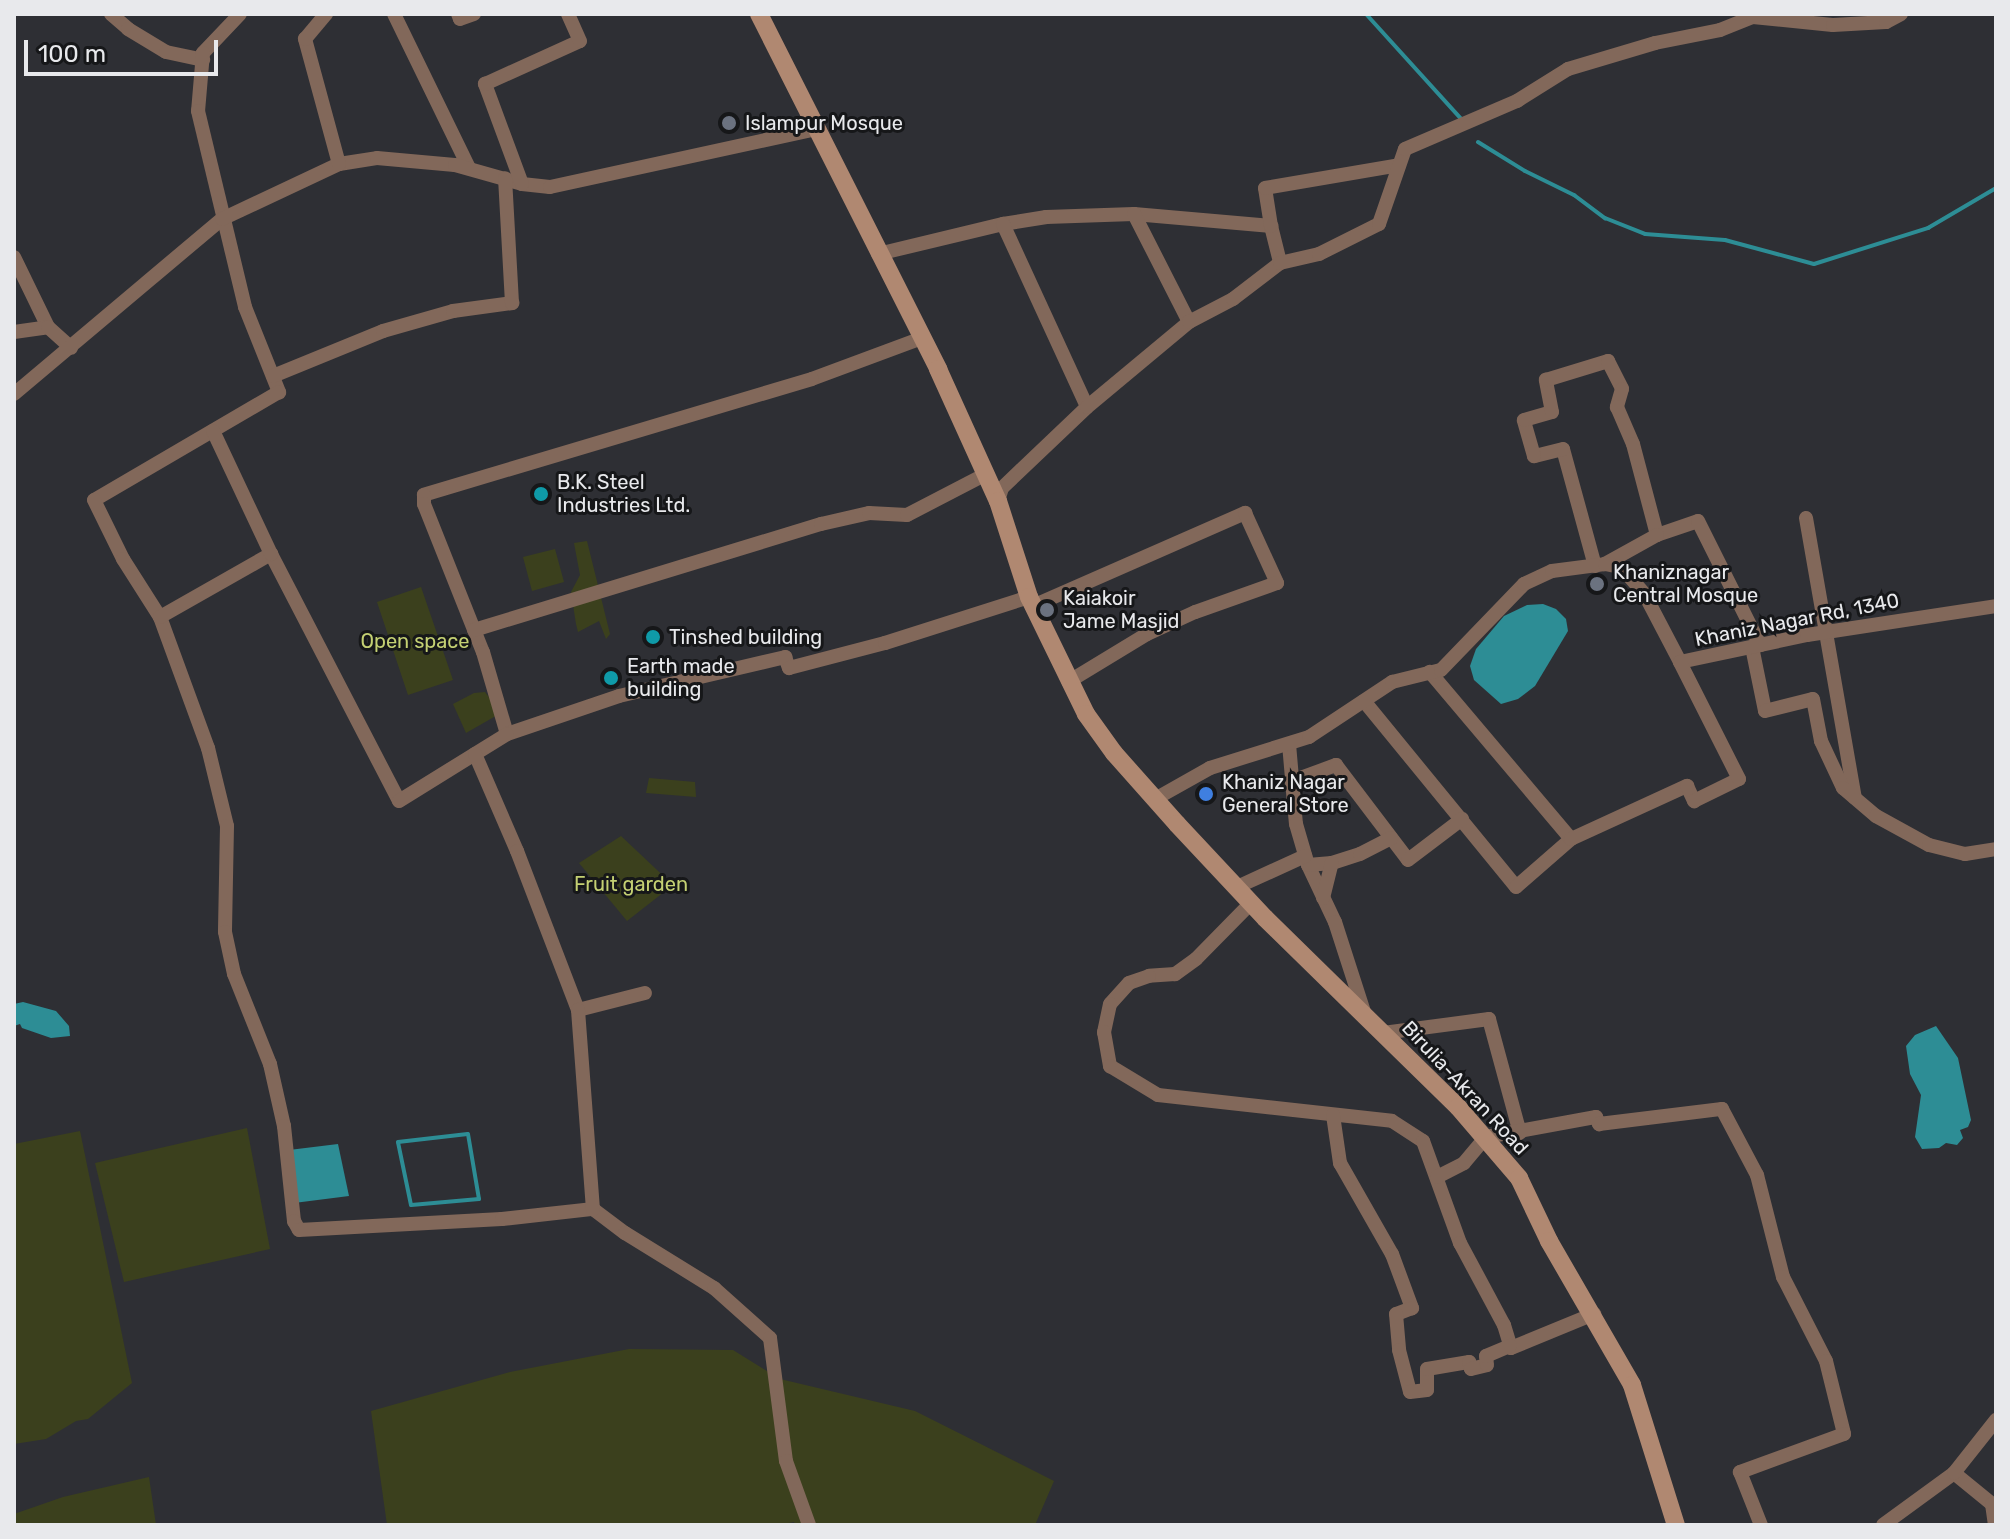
<!DOCTYPE html>
<style>
body{margin:0}
#map{position:relative;width:2010px;height:1539px;overflow:hidden;background:#2e2f34;font-family:Rubik,sans-serif}
div>[style]{position:absolute}
[style*='--x']{left:calc(var(--x)*1px);top:calc(var(--y)*1px);width:calc(var(--w)*1px);rotate:calc(var(--a)*1deg)}
.green>*{inset:0;background:#3b401d}
.water>*{inset:0;background:#2d8d95}
.stream>*{height:4px;margin:-2px;padding:0 2px;transform-origin:2px;border-radius:2px;background:#2d8d95}
.street>*{height:14px;margin:-7px;padding:0 7px;transform-origin:7px;border-radius:7px;background:#82685a}
.secondary>*{height:18px;margin:-9px;padding:0 9px;transform-origin:9px;border-radius:9px;background:#b08871}
.dots>*{width:22px;height:22px;translate:-50% -50%;box-sizing:border-box;border:4px solid #161719;border-radius:50%}
span{translate:-50% -50%;white-space:nowrap;text-align:center;line-height:1.15;-webkit-text-stroke:6px #161719;paint-order:stroke}
.poi-label{font-size:20px;color:#e8e9ec}
.left{translate:0 -50%;text-align:left}
.street-label{font-size:20px;color:#e8e9ec}
.park-label{font-size:20px;color:#c4d073}
.frame{position:absolute;inset:0;border:16px solid #e8e9ec;pointer-events:none}
.scale{position:absolute;left:24px;top:40px;width:194px;height:36px;box-sizing:border-box;border:4px solid #e8e9ec;border-top:0;padding-left:10px;font-size:24px;line-height:28px;white-space:nowrap;color:#e8e9ec;-webkit-text-stroke:6px #161719;paint-order:stroke}
</style>
<div id="map">
<div class="green">
<i style="clip-path:polygon(587px 541px,610px 634px,606px 639px,599px 621px,578px 632px,576px 624px,571px 592px,580px 575px,574px 543px)"></i>
<i style="clip-path:polygon(555px 549px,564px 582px,532px 591px,523px 557px)"></i>
<i style="clip-path:polygon(421px 587px,453px 680px,408px 695px,377px 602px)"></i>
<i style="clip-path:polygon(485px 692px,501px 713px,466px 733px,453px 704px,474px 693px)"></i>
<i style="clip-path:polygon(649px 778px,695px 782px,696px 797px,646px 793px)"></i>
<i style="clip-path:polygon(621px 836px,673px 885px,627px 921px,579px 863px)"></i>
<i style="clip-path:polygon(247px 1128px,270px 1249px,124px 1282px,95px 1163px)"></i>
<i style="clip-path:polygon(80px 1131px,132px 1383px,88px 1419px,76px 1421px,46px 1439px,14px 1444px,14px 1144px)"></i>
<i style="clip-path:polygon(629px 1349px,733px 1350px,780px 1379px,915px 1411px,1054px 1481px,1035px 1525px,795px 1525px,794px 1522px,779px 1525px,387px 1525px,371px 1411px,510px 1372px)"></i>
<i style="clip-path:polygon(149px 1477px,156px 1525px,14px 1525px,14px 1514px,63px 1497px)"></i>
</div>
<div class="water">
<i style="clip-path:polygon(1543px 604px,1556px 609px,1566px 619px,1568px 631px,1535px 686px,1518px 699px,1501px 704px,1474px 680px,1470px 666px,1476px 649px,1504px 616px,1527px 605px)"></i>
<i style="clip-path:polygon(23px 1002px,56px 1011px,69px 1026px,70px 1036px,51px 1038px,22px 1028px,20px 1024px,14px 1026px,14px 1004px)"></i>
<i style="clip-path:polygon(1936px 1026px,1958px 1058px,1971px 1120px,1968px 1127px,1960px 1130px,1963px 1138px,1957px 1145px,1946px 1143px,1939px 1148px,1922px 1149px,1915px 1137px,1921px 1095px,1910px 1074px,1906px 1046px,1915px 1035px)"></i>
<i style="clip-path:polygon(338px 1144px,349px 1196px,294px 1203px,289px 1150px)"></i>
</div>
<div class="stream">
<i style="--x:1366;--y:14;--w:146;--a:47.8"></i>
<i style="--x:1478;--y:142;--w:55;--a:31.7"></i>
<i style="--x:1525;--y:171;--w:55;--a:26.1"></i>
<i style="--x:1574;--y:195;--w:39;--a:37"></i>
<i style="--x:1605;--y:218;--w:43;--a:21.8"></i>
<i style="--x:1645;--y:234;--w:80;--a:4.3"></i>
<i style="--x:1725;--y:240;--w:92;--a:15.1"></i>
<i style="--x:1814;--y:264;--w:120;--a:-17.5"></i>
<i style="--x:1928;--y:228;--w:79;--a:-30.5"></i>
<i style="--x:468;--y:1134;--w:66;--a:80.4"></i>
<i style="--x:479;--y:1199;--w:68;--a:175"></i>
<i style="--x:411;--y:1205;--w:64;--a:-101.7"></i>
<i style="--x:398;--y:1142;--w:70;--a:-6.5"></i>
</div>
<div class="street">
<i style="--x:111;--y:14;--w:23;--a:41"></i>
<i style="--x:128;--y:29;--w:44;--a:31.2"></i>
<i style="--x:166;--y:52;--w:38;--a:12"></i>
<i style="--x:240;--y:14;--w:54;--a:133.5"></i>
<i style="--x:203;--y:53;--w:58;--a:94.9"></i>
<i style="--x:198;--y:111;--w:202;--a:76.5"></i>
<i style="--x:245;--y:307;--w:92;--a:68.2"></i>
<i style="--x:279;--y:392;--w:214;--a:149.7"></i>
<i style="--x:94;--y:500;--w:66;--a:63.8"></i>
<i style="--x:123;--y:559;--w:69;--a:57.5"></i>
<i style="--x:160;--y:617;--w:140;--a:69.9"></i>
<i style="--x:208;--y:748;--w:80;--a:76.3"></i>
<i style="--x:227;--y:826;--w:106;--a:91.1"></i>
<i style="--x:225;--y:932;--w:43;--a:77.9"></i>
<i style="--x:234;--y:974;--w:97;--a:68.2"></i>
<i style="--x:270;--y:1064;--w:64;--a:77.3"></i>
<i style="--x:284;--y:1126;--w:96;--a:84"></i>
<i style="--x:294;--y:1221;--w:10;--a:61"></i>
<i style="--x:299;--y:1230;--w:203;--a:-3.1"></i>
<i style="--x:502;--y:1219;--w:92;--a:-6.3"></i>
<i style="--x:593;--y:1209;--w:40;--a:37"></i>
<i style="--x:625;--y:1233;--w:105;--a:31.7"></i>
<i style="--x:714;--y:1288;--w:75;--a:41.8"></i>
<i style="--x:770;--y:1338;--w:124;--a:82.6"></i>
<i style="--x:786;--y:1461;--w:68;--a:70.2"></i>
<i style="--x:394;--y:14;--w:171;--a:64"></i>
<i style="--x:458;--y:14;--w:5;--a:68"></i>
<i style="--x:460;--y:19;--w:15;--a:-20"></i>
<i style="--x:339;--y:164;--w:38;--a:-9"></i>
<i style="--x:377;--y:158;--w:78;--a:5.1"></i>
<i style="--x:455;--y:165;--w:70;--a:15.8"></i>
<i style="--x:522;--y:184;--w:28;--a:6"></i>
<i style="--x:550;--y:187;--w:273;--a:-12.3"></i>
<i style="--x:522;--y:184;--w:107;--a:-110.3"></i>
<i style="--x:485;--y:84;--w:104;--a:-24.4"></i>
<i style="--x:580;--y:41;--w:30;--a:-114"></i>
<i style="--x:1134;--y:214;--w:138;--a:5"></i>
<i style="--x:1271;--y:226;--w:38;--a:76"></i>
<i style="--x:1003;--y:224;--w:44;--a:-9.2"></i>
<i style="--x:1046;--y:217;--w:88;--a:-2"></i>
<i style="--x:1134;--y:214;--w:121;--a:63"></i>
<i style="--x:1271;--y:226;--w:38;--a:-99"></i>
<i style="--x:1265;--y:188;--w:136;--a:-9.7"></i>
<i style="--x:878;--y:254;--w:129;--a:-13.5"></i>
<i style="--x:1003;--y:224;--w:201;--a:65.3"></i>
<i style="--x:14;--y:257;--w:78;--a:64.1"></i>
<i style="--x:14;--y:332;--w:34;--a:-8"></i>
<i style="--x:48;--y:327;--w:31;--a:42"></i>
<i style="--x:922;--y:338;--w:117;--a:159.6"></i>
<i style="--x:812;--y:379;--w:405;--a:163.4"></i>
<i style="--x:424;--y:495;--w:9;--a:90"></i>
<i style="--x:424;--y:504;--w:159;--a:68.3"></i>
<i style="--x:483;--y:652;--w:85;--a:73.7"></i>
<i style="--x:507;--y:734;--w:118;--a:-18.7"></i>
<i style="--x:619;--y:696;--w:171;--a:-13.2"></i>
<i style="--x:785;--y:657;--w:12;--a:70"></i>
<i style="--x:789;--y:668;--w:99;--a:-14.6"></i>
<i style="--x:885;--y:643;--w:151;--a:-17.7"></i>
<i style="--x:273;--y:376;--w:119;--a:-22.2"></i>
<i style="--x:383;--y:331;--w:73;--a:-15.9"></i>
<i style="--x:453;--y:311;--w:60;--a:-7.7"></i>
<i style="--x:512;--y:303;--w:125;--a:-93.2"></i>
<i style="--x:14;--y:394;--w:272;--a:-40.1"></i>
<i style="--x:222;--y:219;--w:129;--a:-25.2"></i>
<i style="--x:339;--y:164;--w:130;--a:-105.2"></i>
<i style="--x:305;--y:39;--w:33;--a:-50"></i>
<i style="--x:998;--y:501;--w:14;--a:-73"></i>
<i style="--x:1002;--y:488;--w:117;--a:-43.6"></i>
<i style="--x:1087;--y:407;--w:133;--a:-39.8"></i>
<i style="--x:1189;--y:322;--w:50;--a:-27.6"></i>
<i style="--x:1233;--y:299;--w:59;--a:-37.5"></i>
<i style="--x:1280;--y:263;--w:40;--a:-13"></i>
<i style="--x:1319;--y:254;--w:67;--a:-26.6"></i>
<i style="--x:1379;--y:224;--w:79;--a:-70.9"></i>
<i style="--x:1405;--y:149;--w:122;--a:-23.2"></i>
<i style="--x:1517;--y:101;--w:60;--a:-32.1"></i>
<i style="--x:1568;--y:69;--w:91;--a:-16.6"></i>
<i style="--x:1655;--y:43;--w:66;--a:-11.3"></i>
<i style="--x:1720;--y:30;--w:35;--a:-22"></i>
<i style="--x:1753;--y:17;--w:80;--a:5.7"></i>
<i style="--x:1833;--y:25;--w:53;--a:-3.2"></i>
<i style="--x:1886;--y:22;--w:17;--a:-28"></i>
<i style="--x:1806;--y:518;--w:284;--a:80.1"></i>
<i style="--x:1657;--y:535;--w:43;--a:-18.9"></i>
<i style="--x:1698;--y:521;--w:139;--a:63.4"></i>
<i style="--x:271;--y:554;--w:278;--a:62.6"></i>
<i style="--x:399;--y:801;--w:127;--a:-31.8"></i>
<i style="--x:1595;--y:566;--w:121;--a:-105.3"></i>
<i style="--x:1563;--y:449;--w:30;--a:166"></i>
<i style="--x:1534;--y:456;--w:37;--a:-106"></i>
<i style="--x:1524;--y:420;--w:29;--a:-16"></i>
<i style="--x:1552;--y:412;--w:33;--a:-101"></i>
<i style="--x:1546;--y:380;--w:65;--a:-17"></i>
<i style="--x:1608;--y:361;--w:31;--a:63"></i>
<i style="--x:1622;--y:389;--w:19;--a:106"></i>
<i style="--x:1617;--y:407;--w:40;--a:66.6"></i>
<i style="--x:1633;--y:444;--w:94;--a:75.2"></i>
<i style="--x:1657;--y:535;--w:60;--a:150.9"></i>
<i style="--x:1033;--y:606;--w:232;--a:-23.7"></i>
<i style="--x:1245;--y:513;--w:77;--a:65.4"></i>
<i style="--x:1277;--y:583;--w:87;--a:160.5"></i>
<i style="--x:1195;--y:612;--w:53;--a:155.4"></i>
<i style="--x:1147;--y:634;--w:92;--a:148.7"></i>
<i style="--x:160;--y:617;--w:128;--a:-29.6"></i>
<i style="--x:271;--y:554;--w:136;--a:-115.2"></i>
<i style="--x:474;--y:630;--w:363;--a:-17"></i>
<i style="--x:821;--y:524;--w:49;--a:-12.9"></i>
<i style="--x:869;--y:513;--w:38;--a:3"></i>
<i style="--x:907;--y:515;--w:89;--a:-27.4"></i>
<i style="--x:1752;--y:647;--w:65;--a:78.5"></i>
<i style="--x:1765;--y:711;--w:49;--a:-14"></i>
<i style="--x:1813;--y:699;--w:43;--a:79.2"></i>
<i style="--x:1821;--y:741;--w:52;--a:64.9"></i>
<i style="--x:1843;--y:788;--w:43;--a:40.3"></i>
<i style="--x:1876;--y:816;--w:60;--a:28.7"></i>
<i style="--x:1929;--y:845;--w:37;--a:14"></i>
<i style="--x:1965;--y:854;--w:31;--a:-9"></i>
<i style="--x:1364;--y:701;--w:240;--a:50.7"></i>
<i style="--x:1516;--y:887;--w:73;--a:-41.1"></i>
<i style="--x:1571;--y:839;--w:219;--a:-130.2"></i>
<i style="--x:1289;--y:744;--w:37;--a:85"></i>
<i style="--x:1292;--y:781;--w:47;--a:-20"></i>
<i style="--x:1336;--y:765;--w:119;--a:52.8"></i>
<i style="--x:1408;--y:860;--w:68;--a:-37.2"></i>
<i style="--x:475;--y:754;--w:106;--a:66.6"></i>
<i style="--x:517;--y:851;--w:170;--a:69"></i>
<i style="--x:578;--y:1010;--w:69;--a:-14.2"></i>
<i style="--x:1292;--y:781;--w:43;--a:84.7"></i>
<i style="--x:1296;--y:824;--w:43;--a:73.7"></i>
<i style="--x:1308;--y:865;--w:63;--a:64.7"></i>
<i style="--x:1335;--y:922;--w:95;--a:72.1"></i>
<i style="--x:1155;--y:799;--w:63;--a:-29.4"></i>
<i style="--x:1210;--y:768;--w:104;--a:-17.4"></i>
<i style="--x:1309;--y:737;--w:100;--a:-33.5"></i>
<i style="--x:1392;--y:682;--w:50;--a:-13.8"></i>
<i style="--x:1441;--y:670;--w:120;--a:-46"></i>
<i style="--x:1524;--y:584;--w:31;--a:-25"></i>
<i style="--x:1552;--y:571;--w:53;--a:-7.5"></i>
<i style="--x:1605;--y:564;--w:16;--a:11"></i>
<i style="--x:1621;--y:567;--w:37;--a:49"></i>
<i style="--x:1645;--y:595;--w:76;--a:62.4"></i>
<i style="--x:1680;--y:662;--w:130;--a:-12"></i>
<i style="--x:1807;--y:635;--w:191;--a:-8.7"></i>
<i style="--x:1571;--y:839;--w:128;--a:-24.6"></i>
<i style="--x:1687;--y:786;--w:17;--a:65"></i>
<i style="--x:1694;--y:801;--w:50;--a:-26.1"></i>
<i style="--x:1739;--y:779;--w:131;--a:-116.8"></i>
<i style="--x:1308;--y:865;--w:24;--a:-5"></i>
<i style="--x:1332;--y:863;--w:29;--a:-18"></i>
<i style="--x:1360;--y:854;--w:35;--a:-27"></i>
<i style="--x:1237;--y:887;--w:75;--a:-24.5"></i>
<i style="--x:1323;--y:898;--w:36;--a:-76"></i>
<i style="--x:1251;--y:903;--w:78;--a:134.5"></i>
<i style="--x:1196;--y:959;--w:26;--a:144"></i>
<i style="--x:1175;--y:974;--w:26;--a:176"></i>
<i style="--x:1149;--y:976;--w:21;--a:161"></i>
<i style="--x:1129;--y:983;--w:28;--a:132"></i>
<i style="--x:1110;--y:1004;--w:29;--a:102"></i>
<i style="--x:1104;--y:1032;--w:35;--a:80"></i>
<i style="--x:1110;--y:1066;--w:56;--a:31.1"></i>
<i style="--x:1158;--y:1095;--w:235;--a:6.3"></i>
<i style="--x:1392;--y:1121;--w:37;--a:33"></i>
<i style="--x:1423;--y:1141;--w:109;--a:70.1"></i>
<i style="--x:1460;--y:1243;--w:93;--a:61.8"></i>
<i style="--x:1504;--y:1325;--w:24;--a:73"></i>
<i style="--x:1511;--y:1348;--w:90;--a:-22.3"></i>
<i style="--x:578;--y:1010;--w:200;--a:85.7"></i>
<i style="--x:1383;--y:1033;--w:107;--a:-7.5"></i>
<i style="--x:1489;--y:1019;--w:118;--a:74.8"></i>
<i style="--x:1333;--y:1115;--w:49;--a:81.7"></i>
<i style="--x:1340;--y:1163;--w:105;--a:60.3"></i>
<i style="--x:1392;--y:1254;--w:58;--a:69.7"></i>
<i style="--x:1412;--y:1308;--w:17;--a:159"></i>
<i style="--x:1396;--y:1314;--w:36;--a:85"></i>
<i style="--x:1399;--y:1350;--w:43;--a:75.3"></i>
<i style="--x:1410;--y:1392;--w:17;--a:-7"></i>
<i style="--x:1427;--y:1390;--w:21;--a:-90"></i>
<i style="--x:1427;--y:1369;--w:43;--a:-9.5"></i>
<i style="--x:1469;--y:1362;--w:7;--a:74"></i>
<i style="--x:1471;--y:1369;--w:16;--a:-14"></i>
<i style="--x:1487;--y:1365;--w:9;--a:-96"></i>
<i style="--x:1486;--y:1356;--w:26;--a:-23"></i>
<i style="--x:1437;--y:1177;--w:30;--a:-27"></i>
<i style="--x:1464;--y:1163;--w:34;--a:-50"></i>
<i style="--x:1486;--y:1137;--w:112;--a:-10.3"></i>
<i style="--x:1596;--y:1117;--w:8;--a:67"></i>
<i style="--x:1599;--y:1124;--w:124;--a:-7"></i>
<i style="--x:1722;--y:1109;--w:75;--a:62.1"></i>
<i style="--x:1757;--y:1175;--w:105;--a:75.7"></i>
<i style="--x:1783;--y:1277;--w:94;--a:62.9"></i>
<i style="--x:1826;--y:1361;--w:75;--a:76.1"></i>
<i style="--x:1844;--y:1434;--w:111;--a:159.9"></i>
<i style="--x:1740;--y:1472;--w:57;--a:68.4"></i>
<i style="--x:1954;--y:1473;--w:49;--a:39.2"></i>
<i style="--x:1992;--y:1504;--w:21;--a:82"></i>
<i style="--x:1883;--y:1525;--w:88;--a:-36.2"></i>
<i style="--x:1954;--y:1473;--w:68;--a:-51.6"></i>
</div>
<div class="secondary">
<i style="--x:759;--y:14;--w:398;--a:63.2"></i>
<i style="--x:938;--y:369;--w:145;--a:65.6"></i>
<i style="--x:998;--y:501;--w:101;--a:72.1"></i>
<i style="--x:1029;--y:597;--w:130;--a:64"></i>
<i style="--x:1086;--y:714;--w:48;--a:54.3"></i>
<i style="--x:1114;--y:753;--w:95;--a:48.4"></i>
<i style="--x:1177;--y:824;--w:129;--a:46.9"></i>
<i style="--x:1265;--y:918;--w:270;--a:44.4"></i>
<i style="--x:1458;--y:1107;--w:94;--a:49.3"></i>
<i style="--x:1519;--y:1178;--w:70;--a:64.5"></i>
<i style="--x:1549;--y:1241;--w:166;--a:60"></i>
<i style="--x:1632;--y:1385;--w:147;--a:72.6"></i>
</div>
<div class="dots">
<i style="left:729px;top:123px;background:#6b7280"></i>
<i style="left:541px;top:494px;background:#0f9aa8"></i>
<i style="left:1597px;top:584px;background:#6b7280"></i>
<i style="left:1047px;top:610px;background:#6b7280"></i>
<i style="left:653px;top:637px;background:#0f9aa8"></i>
<i style="left:611px;top:678px;background:#0f9aa8"></i>
<i style="left:1206px;top:794px;background:#3f7fe0"></i>
</div>
<div class="poi-label">
<span class="left" style="left:745px;top:123px">Islampur Mosque</span>
<span class="left" style="left:557px;top:494px">B.K. Steel<br>Industries Ltd.</span>
<span class="left" style="left:1613px;top:584px">Khaniznagar<br>Central Mosque</span>
<span class="left" style="left:1063px;top:610px">Kaiakoir<br>Jame Masjid</span>
<span class="left" style="left:669px;top:637px">Tinshed building</span>
<span class="left" style="left:627px;top:678px">Earth made<br>building</span>
<span class="left" style="left:1222px;top:794px">Khaniz Nagar<br>General Store</span>
</div>
<div class="street-label">
<span style="left:1797px;top:620px;rotate:-11deg">Khaniz Nagar Rd, 1340</span>
<span style="left:1465px;top:1088px;rotate:47deg">Birulia-Akran Road</span>
</div>
<div class="park-label">
<span style="left:415px;top:641px">Open space</span>
<span style="left:631px;top:884px">Fruit garden</span>
</div>
<div class="frame"></div>
<div class="scale">100 m</div>
</div>
